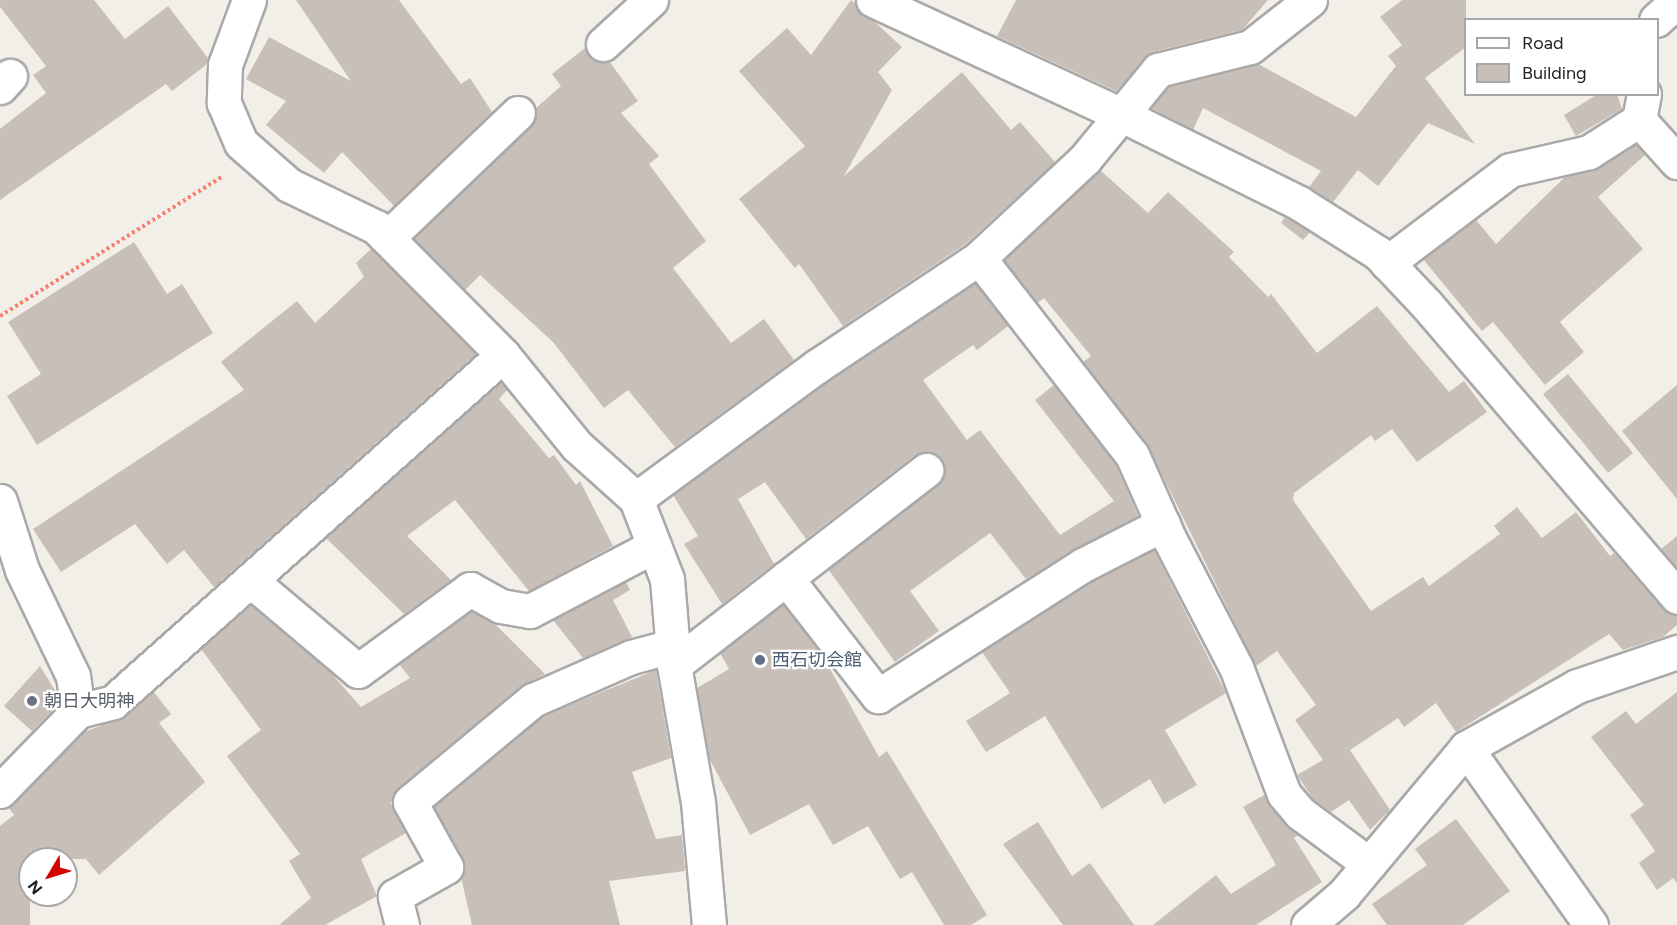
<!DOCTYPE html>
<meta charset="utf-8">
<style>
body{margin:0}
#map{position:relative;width:1677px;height:925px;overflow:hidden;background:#f2efe9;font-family:Figtree,"Noto Sans JP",sans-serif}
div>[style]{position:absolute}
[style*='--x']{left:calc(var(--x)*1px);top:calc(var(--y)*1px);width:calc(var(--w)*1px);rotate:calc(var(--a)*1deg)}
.building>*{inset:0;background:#c7bfb8}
.path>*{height:4px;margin-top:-2px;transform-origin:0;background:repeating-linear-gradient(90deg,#fa8072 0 3px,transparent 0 6px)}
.roads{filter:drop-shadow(2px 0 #a9a9a9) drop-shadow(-2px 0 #a9a9a9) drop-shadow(0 2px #a9a9a9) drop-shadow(0 -2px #a9a9a9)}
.minor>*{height:33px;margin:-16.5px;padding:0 16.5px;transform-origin:16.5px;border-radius:16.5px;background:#fff}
.dots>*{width:16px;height:16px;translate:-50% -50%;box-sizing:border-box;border:3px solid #fff;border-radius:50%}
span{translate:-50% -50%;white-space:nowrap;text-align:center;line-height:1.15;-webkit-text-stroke:4.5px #fff;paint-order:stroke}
.service-label{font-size:18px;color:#4e5e75}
.left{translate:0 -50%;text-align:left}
.worship-label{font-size:18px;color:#5b616d}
.legend{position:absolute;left:1464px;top:18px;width:195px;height:78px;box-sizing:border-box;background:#fff;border:2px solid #a7a7a7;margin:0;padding:8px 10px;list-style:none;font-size:18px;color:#222}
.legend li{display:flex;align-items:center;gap:12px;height:30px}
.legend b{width:30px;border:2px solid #a7a7a7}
.north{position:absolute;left:18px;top:847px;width:60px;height:60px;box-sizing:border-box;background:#fff;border:2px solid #a7a7a7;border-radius:50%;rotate:232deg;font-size:16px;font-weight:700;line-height:24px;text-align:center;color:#222}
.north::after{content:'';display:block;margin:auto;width:21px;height:27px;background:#d40000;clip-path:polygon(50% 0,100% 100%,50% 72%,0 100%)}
</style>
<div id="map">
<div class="building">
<i style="clip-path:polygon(0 0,94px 0,125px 39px,168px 6px,208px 58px,206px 65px,172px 91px,166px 84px,0 200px,0 129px,46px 93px,33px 75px,46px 66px,0 7px)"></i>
<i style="clip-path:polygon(296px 0,399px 0,461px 84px,470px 78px,492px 112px,394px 206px,342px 152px,324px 173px,266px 125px,286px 101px,246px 79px,269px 37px,351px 81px)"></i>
<i style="clip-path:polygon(851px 0,902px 47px,878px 72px,892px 90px,844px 176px,962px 72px,1011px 130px,1020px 122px,1055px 162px,967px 243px,843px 326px,799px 264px,795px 268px,739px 199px,805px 146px,739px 71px,787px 28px,811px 55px)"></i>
<i style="clip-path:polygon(1016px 0,1268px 0,1242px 30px,1153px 52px,1116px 91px,997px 36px)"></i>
<i style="clip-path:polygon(1402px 0,1466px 0,1466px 47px,1425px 78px,1475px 144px,1428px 123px,1378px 186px,1358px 170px,1333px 202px,1309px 187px,1321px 171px,1203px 108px,1193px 130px,1151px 108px,1169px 87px,1258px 64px,1356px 117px,1396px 66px,1388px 56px,1402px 45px,1380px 17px)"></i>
<i style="clip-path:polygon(585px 48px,597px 62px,609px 61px,638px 101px,621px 113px,659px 156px,649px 164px,706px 241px,673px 268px,731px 343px,764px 319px,794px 360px,675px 447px,628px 390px,604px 408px,553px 342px,480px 275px,465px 290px,414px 238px,531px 127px,536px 108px,561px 86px,552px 74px)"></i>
<i style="clip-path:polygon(1598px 94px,1617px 94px,1622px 109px,1576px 136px,1564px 115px)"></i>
<i style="clip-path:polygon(1636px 144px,1645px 155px,1598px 197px,1643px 249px,1560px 322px,1584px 352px,1545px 385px,1493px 322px,1482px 331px,1423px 259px,1476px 220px,1496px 244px,1565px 177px,1599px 168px)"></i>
<i style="clip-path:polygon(1100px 170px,1148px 213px,1168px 192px,1234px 252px,1229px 257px,1268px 297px,1271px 294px,1317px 353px,1377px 306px,1449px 392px,1464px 381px,1487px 412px,1417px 462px,1392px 429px,1375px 441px,1371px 435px,1294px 493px,1293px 500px,1371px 611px,1423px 577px,1429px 586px,1500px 534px,1494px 526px,1517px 507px,1542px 538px,1576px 512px,1610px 556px,1614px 553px,1663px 609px,1677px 615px,1677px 625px,1663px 637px,1623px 650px,1609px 634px,1456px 732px,1436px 703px,1404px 727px,1398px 718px,1350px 750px,1390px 810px,1370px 830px,1349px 800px,1331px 812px,1313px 799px,1297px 775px,1323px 760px,1295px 720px,1316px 705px,1277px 651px,1256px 666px,1147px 444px,1083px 362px,1091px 356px,1044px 298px,1037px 303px,1004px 260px)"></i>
<i style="clip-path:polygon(1285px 217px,1310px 232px,1303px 240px,1281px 223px)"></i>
<i style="clip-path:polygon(134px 242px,167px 294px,182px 284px,213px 333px,37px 445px,7px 396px,41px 374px,8px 322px)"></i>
<i style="clip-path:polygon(371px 249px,476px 354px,214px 587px,184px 550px,167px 564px,135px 524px,61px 572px,33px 529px,244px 390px,221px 362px,297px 301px,315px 323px,364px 277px,356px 263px)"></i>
<i style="clip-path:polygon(975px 283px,1008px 326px,977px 350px,973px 345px,923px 380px,967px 440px,980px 430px,1060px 535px,1114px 501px,1035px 400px,1054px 385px,1116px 465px,1138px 516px,1026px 579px,990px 533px,910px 591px,939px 631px,895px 662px,828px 569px,937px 485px,944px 477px,941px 459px,933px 453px,915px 455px,806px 539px,765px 482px,738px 499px,774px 564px,722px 604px,684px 544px,698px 536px,673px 495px,828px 381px)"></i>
<i style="clip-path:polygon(1568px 374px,1633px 453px,1608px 473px,1543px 394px)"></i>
<i style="clip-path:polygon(501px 382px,507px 390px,499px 399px,549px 458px,554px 455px,576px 485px,580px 481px,613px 546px,529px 591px,455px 500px,407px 536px,451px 580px,404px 614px,326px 538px)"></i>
<i style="clip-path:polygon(1677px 385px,1677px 499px,1622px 431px)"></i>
<i style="clip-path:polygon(1677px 536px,1677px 568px,1661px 549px)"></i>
<i style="clip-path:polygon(1154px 550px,1226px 693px,1165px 730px,1197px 785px,1164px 804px,1150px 779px,1102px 809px,1045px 716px,986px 752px,966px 721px,1010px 693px,982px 652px,1092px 581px)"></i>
<i style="clip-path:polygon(626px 582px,630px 590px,613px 600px,632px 637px,583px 658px,553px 620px)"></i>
<i style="clip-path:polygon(783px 604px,824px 658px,879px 757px,887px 751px,987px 915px,971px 925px,944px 925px,912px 872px,900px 879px,868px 826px,833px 845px,809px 804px,750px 835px,710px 760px,697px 688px,729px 669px,720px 653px)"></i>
<i style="clip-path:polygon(250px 605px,330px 672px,361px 707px,410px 678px,399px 664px,471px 611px,494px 623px,545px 674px,521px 686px,398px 788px,391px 803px,406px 833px,361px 859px,377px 896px,325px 925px,279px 925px,311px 898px,289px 861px,300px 854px,227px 756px,261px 730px,201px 649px)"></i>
<i style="clip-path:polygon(40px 666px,56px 692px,58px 705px,32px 731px,4px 706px)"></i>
<i style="clip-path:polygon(656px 670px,671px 758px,632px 772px,656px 839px,682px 835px,685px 871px,609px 881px,620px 925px,472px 925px,461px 877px,463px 858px,434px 807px,543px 716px)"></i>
<i style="clip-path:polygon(153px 691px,171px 714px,159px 723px,205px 782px,99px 875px,86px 859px,30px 859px,30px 925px,0 925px,0 826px,14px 815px,8px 807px,82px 733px,125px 716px)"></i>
<i style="clip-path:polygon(1677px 692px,1677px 883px,1673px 878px,1657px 890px,1639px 863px,1655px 851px,1630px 815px,1644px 805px,1591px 737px,1626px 711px,1636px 724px)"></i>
<i style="clip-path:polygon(1264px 795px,1298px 835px,1294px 838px,1322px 882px,1256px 925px,1153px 925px,1216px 875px,1231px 894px,1276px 865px,1243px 807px)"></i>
<i style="clip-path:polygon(1456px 819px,1510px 891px,1463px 925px,1387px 925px,1372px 904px,1427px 865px,1415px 849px)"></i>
<i style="clip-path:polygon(1038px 822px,1072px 876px,1090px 863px,1134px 925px,1063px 925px,1003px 844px)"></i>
</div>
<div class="path">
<i style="--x:0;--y:316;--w:263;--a:-32.1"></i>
</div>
<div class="roads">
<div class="minor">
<i style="--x:249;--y:0;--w:69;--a:110.3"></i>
<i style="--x:225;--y:65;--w:38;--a:92"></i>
<i style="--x:224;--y:103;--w:43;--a:67"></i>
<i style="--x:241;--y:143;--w:64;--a:41.2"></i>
<i style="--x:289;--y:185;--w:97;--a:25.8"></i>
<i style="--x:376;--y:227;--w:180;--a:45.2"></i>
<i style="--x:503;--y:355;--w:117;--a:50.9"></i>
<i style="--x:577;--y:446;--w:79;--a:41.9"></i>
<i style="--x:636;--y:499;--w:86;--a:68.8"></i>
<i style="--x:667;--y:579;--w:86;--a:85.3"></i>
<i style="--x:674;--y:665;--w:139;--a:80.1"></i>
<i style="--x:698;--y:802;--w:123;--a:84.9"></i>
<i style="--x:873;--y:0;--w:270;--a:24.8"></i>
<i style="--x:1118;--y:113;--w:202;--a:26.4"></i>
<i style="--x:1299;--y:203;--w:93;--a:32.3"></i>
<i style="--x:1378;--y:253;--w:71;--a:46.7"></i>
<i style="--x:1427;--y:305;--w:384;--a:49.4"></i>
<i style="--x:1310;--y:0;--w:76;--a:141.9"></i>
<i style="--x:1250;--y:47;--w:95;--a:166"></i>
<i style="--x:1158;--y:70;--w:115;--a:129.4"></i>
<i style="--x:1085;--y:159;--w:145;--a:137"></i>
<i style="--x:979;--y:258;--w:249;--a:52.2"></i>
<i style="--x:1132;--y:455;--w:91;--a:66"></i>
<i style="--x:1169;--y:538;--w:145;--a:62.6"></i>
<i style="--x:1236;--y:667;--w:136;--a:69.3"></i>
<i style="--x:1284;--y:794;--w:25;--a:50"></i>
<i style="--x:1300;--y:813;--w:86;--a:36.5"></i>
<i style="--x:1656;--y:20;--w:28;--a:-42"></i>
<i style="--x:603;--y:44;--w:65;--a:-42.5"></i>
<i style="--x:0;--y:87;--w:15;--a:-48"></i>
<i style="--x:1644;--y:94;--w:26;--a:101"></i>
<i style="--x:1639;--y:120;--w:57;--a:47.9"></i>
<i style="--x:387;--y:238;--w:181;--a:-43.7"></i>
<i style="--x:1387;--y:263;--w:154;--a:-37.1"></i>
<i style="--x:1510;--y:170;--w:81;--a:-12.8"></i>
<i style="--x:1589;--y:152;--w:59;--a:-32.6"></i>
<i style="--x:636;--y:499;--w:225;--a:-36.3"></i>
<i style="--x:817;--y:366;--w:195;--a:-33.7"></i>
<i style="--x:0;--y:501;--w:72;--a:72.3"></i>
<i style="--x:22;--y:570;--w:118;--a:64.3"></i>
<i style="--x:73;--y:676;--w:35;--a:82"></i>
<i style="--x:786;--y:578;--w:150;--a:52.1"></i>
<i style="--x:878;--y:696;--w:243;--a:-32.6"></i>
<i style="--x:1083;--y:565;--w:90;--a:-27.1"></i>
<i style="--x:250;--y:580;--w:141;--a:40.1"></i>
<i style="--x:358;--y:671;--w:139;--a:-36.2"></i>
<i style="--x:470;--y:589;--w:35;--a:29"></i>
<i style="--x:501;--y:606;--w:29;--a:10"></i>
<i style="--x:530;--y:611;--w:140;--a:-27.7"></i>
<i style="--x:674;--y:665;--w:319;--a:-37.7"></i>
<i style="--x:1466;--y:748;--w:217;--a:54.8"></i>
<i style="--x:0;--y:791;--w:112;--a:-45.7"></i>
<i style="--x:78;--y:711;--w:36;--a:-14"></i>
<i style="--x:113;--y:702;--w:522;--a:-41.66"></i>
<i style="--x:402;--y:925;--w:30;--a:-104"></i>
<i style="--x:395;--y:896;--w:59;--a:-29.6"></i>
<i style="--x:446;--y:867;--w:74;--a:-119"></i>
<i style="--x:410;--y:802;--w:160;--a:-39.7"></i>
<i style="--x:533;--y:700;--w:107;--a:-23.7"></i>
<i style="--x:631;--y:657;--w:42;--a:-15"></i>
<i style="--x:1308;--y:925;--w:48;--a:-40.7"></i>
<i style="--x:1344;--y:894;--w:190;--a:-50.1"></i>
<i style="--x:1466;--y:748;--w:127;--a:-29.2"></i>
<i style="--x:1577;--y:686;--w:106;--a:-18.8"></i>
</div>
</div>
<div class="dots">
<i style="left:760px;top:660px;background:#5c6f8a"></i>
<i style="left:32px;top:701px;background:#6b7280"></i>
</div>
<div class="service-label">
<span class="left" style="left:772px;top:660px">西石切会館</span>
</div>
<div class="worship-label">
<span class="left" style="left:44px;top:701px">朝日大明神</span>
</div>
<ul class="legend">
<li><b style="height:8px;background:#fff"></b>Road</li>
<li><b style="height:16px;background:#c7bfb8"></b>Building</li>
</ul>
<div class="north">N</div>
</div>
